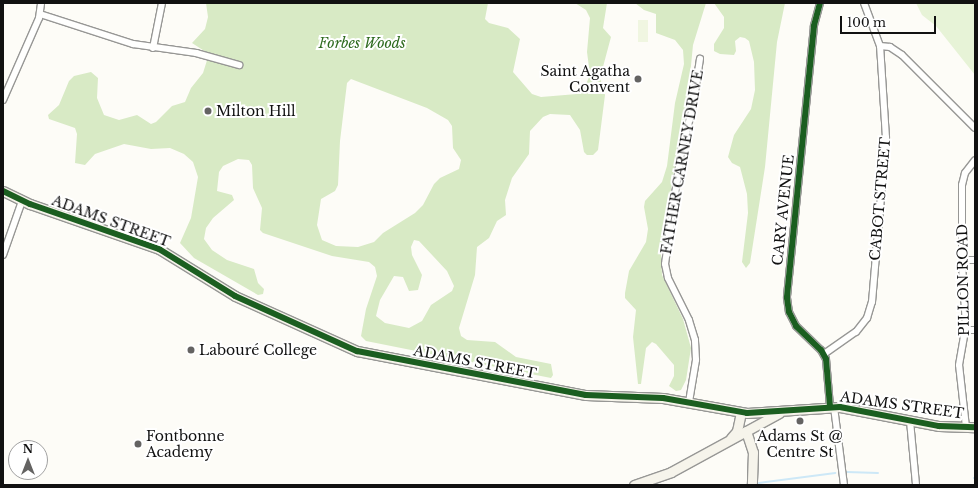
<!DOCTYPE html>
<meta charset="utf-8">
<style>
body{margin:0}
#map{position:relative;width:978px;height:488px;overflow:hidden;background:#fdfcf7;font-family:"Libre Baskerville",serif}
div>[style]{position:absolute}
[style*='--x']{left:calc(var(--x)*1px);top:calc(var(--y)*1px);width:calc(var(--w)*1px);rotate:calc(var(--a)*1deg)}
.green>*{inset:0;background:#e7f3d7}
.forest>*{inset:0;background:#d8eac5}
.pitch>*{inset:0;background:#f0f6e1}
.stream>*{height:2px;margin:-1px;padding:0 1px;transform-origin:1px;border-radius:1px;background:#cde8f7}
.roads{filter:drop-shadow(1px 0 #979795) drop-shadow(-1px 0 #979795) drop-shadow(0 1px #979795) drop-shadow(0 -1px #979795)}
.street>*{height:6px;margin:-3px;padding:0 3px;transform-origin:3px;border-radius:3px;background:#fffffe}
.secondary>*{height:9px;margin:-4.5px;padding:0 4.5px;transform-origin:4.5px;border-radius:4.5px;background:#f6f4eb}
.cycleway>*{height:6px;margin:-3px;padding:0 3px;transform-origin:3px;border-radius:3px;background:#1b5e20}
.dots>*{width:11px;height:11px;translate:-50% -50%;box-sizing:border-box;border:2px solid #fff;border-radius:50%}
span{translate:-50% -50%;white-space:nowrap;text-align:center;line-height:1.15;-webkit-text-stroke:4px #fff;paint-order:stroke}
.park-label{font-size:14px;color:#2f6b1f;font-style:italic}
.poi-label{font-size:14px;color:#111}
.right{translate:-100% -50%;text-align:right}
.left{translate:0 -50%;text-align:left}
.street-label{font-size:14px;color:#111}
.frame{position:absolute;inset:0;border:4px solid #111;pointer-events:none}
.north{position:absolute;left:8px;top:440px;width:40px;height:40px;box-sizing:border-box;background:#fff;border:1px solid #a0a0a0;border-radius:50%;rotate:0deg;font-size:11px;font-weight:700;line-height:16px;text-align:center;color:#111}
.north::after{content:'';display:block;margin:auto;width:14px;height:18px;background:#646362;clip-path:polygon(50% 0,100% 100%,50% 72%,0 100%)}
.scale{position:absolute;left:840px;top:16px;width:96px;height:18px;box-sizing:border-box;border:2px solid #111;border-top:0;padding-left:5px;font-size:12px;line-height:14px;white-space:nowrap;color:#111;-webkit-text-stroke:3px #fff;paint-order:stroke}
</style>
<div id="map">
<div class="green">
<i style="clip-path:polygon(916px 3px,975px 3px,975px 75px,936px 26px,922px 15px)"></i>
</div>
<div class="forest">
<i style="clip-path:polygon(evenodd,206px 3px,488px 3px,485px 19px,489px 23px,508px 28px,520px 39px,513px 72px,532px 94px,541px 97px,577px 94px,583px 91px,590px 75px,587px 52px,590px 18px,586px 10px,575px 3px,607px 3px,603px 28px,611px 37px,600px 78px,605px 95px,598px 150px,593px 155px,587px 155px,584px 152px,580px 130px,570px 115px,550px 114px,543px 117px,530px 131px,529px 154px,512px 178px,505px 200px,506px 215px,497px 221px,489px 238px,477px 247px,475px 275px,459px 328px,461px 336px,467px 340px,495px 342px,516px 357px,551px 364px,553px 375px,551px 378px,366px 341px,361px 336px,366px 309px,377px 276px,375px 267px,369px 262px,332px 256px,263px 233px,260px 230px,262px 208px,253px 188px,252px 165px,249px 160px,238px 159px,223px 166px,219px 172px,217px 191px,232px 195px,234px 200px,213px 218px,206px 228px,204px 239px,212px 250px,227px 260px,254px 269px,258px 283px,264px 289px,263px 294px,258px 295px,194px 258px,180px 243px,191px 218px,198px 177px,193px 162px,184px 154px,170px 148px,151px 149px,124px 144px,95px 154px,85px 165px,75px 163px,77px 134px,75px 128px,49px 119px,48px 115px,59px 105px,69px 81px,74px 76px,91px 72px,98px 78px,97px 98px,104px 115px,119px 120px,137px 115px,151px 124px,156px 122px,172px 106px,185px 102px,191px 88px,203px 73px,209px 54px,192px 43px,205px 29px,208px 17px,206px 3px,351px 79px,427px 108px,448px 120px,452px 126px,453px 148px,461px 160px,459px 169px,440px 178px,434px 184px,423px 205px,415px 213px,383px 233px,374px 242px,358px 247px,336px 246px,322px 240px,317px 225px,321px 199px,335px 191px,338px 185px,340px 141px,347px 83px,351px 79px,206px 3px,414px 240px,419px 241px,447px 271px,454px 286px,452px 291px,431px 305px,422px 321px,409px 328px,385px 323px,376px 316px,380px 300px,394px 276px,403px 277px,409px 291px,418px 290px,422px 275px,412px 255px,411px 247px,414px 240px)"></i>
<i style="clip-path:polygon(635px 3px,706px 3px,693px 45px,686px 117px,678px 145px,661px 254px,662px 275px,683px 319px,691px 348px,686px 380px,681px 390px,676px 391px,669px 386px,674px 376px,674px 365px,656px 344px,652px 342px,646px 348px,641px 384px,638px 384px,633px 337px,636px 310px,625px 298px,625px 293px,629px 271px,646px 242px,648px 229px,644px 207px,645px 201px,662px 182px,667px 166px,675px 103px,684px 64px,683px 50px,675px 40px,656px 33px,656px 14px,644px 10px)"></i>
<i style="clip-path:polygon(714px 3px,785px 3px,777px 42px,765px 167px,750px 263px,746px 268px,742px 262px,748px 213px,747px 194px,740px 167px,732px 163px,728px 157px,734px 135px,751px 109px,755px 90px,754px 62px,749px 41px,745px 38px,740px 37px,735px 41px,736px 51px,734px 55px,720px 54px,714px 51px,714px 44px,724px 28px,724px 17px)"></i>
</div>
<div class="pitch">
<i style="clip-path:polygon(638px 20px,648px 20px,648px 42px,638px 42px)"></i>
</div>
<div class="stream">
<i style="--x:847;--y:472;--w:31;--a:2"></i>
<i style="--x:974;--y:478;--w:1;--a:0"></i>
<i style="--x:759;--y:483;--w:77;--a:-7.5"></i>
</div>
<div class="roads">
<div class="street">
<i style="--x:820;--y:3;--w:24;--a:105"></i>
<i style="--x:814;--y:26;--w:273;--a:95.7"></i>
<i style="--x:787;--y:298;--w:14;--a:82"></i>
<i style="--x:789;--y:312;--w:16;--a:63"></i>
<i style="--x:796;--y:326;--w:35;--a:44"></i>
<i style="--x:821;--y:350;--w:10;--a:61"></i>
<i style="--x:826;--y:359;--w:48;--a:85.2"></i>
<i style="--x:40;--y:14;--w:98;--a:17.9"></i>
<i style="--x:133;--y:44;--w:64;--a:8.1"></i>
<i style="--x:196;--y:53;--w:45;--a:15.6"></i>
<i style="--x:880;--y:46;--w:10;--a:6"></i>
<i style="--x:890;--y:47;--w:14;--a:34"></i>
<i style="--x:902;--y:55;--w:103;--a:45"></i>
<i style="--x:153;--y:48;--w:46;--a:-78.7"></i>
<i style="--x:3;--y:100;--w:90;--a:-66.3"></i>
<i style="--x:39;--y:18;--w:15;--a:-82"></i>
<i style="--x:3;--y:255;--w:57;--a:-70.6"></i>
<i style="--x:962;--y:260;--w:13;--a:0"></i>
<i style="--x:966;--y:330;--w:9;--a:0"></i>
<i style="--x:824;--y:354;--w:39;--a:-35"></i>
<i style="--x:856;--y:332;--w:18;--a:-52"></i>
<i style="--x:867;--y:318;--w:17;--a:-73"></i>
<i style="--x:872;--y:302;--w:165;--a:-85.1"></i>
<i style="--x:886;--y:138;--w:92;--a:-93.7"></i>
<i style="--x:880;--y:46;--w:46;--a:-110.4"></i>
<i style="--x:689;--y:402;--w:43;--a:-80.5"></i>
<i style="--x:696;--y:360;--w:20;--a:-93"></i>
<i style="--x:695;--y:340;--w:21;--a:-107"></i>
<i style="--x:689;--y:320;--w:47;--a:-116.6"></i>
<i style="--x:668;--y:278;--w:14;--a:-102"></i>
<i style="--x:665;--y:264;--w:119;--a:-81.8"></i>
<i style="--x:682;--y:146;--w:36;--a:-74"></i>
<i style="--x:692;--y:111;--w:53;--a:-81.3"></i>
<i style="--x:834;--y:407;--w:79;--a:82.7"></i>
<i style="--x:910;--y:421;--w:64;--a:84.6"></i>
<i style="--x:966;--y:427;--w:62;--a:-96.4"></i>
<i style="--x:959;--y:365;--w:41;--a:-80.1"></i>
<i style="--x:966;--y:325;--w:60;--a:-93.8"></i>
<i style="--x:962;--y:265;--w:80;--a:-90"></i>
<i style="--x:962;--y:185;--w:12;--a:-76"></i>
<i style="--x:965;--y:173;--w:16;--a:-52"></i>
</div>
<div class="secondary">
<i style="--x:3;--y:191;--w:30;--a:26"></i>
<i style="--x:30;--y:204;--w:137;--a:19.2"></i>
<i style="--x:159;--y:249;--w:89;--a:31.7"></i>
<i style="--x:235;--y:296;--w:134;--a:24.3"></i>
<i style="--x:357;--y:351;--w:233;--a:10.9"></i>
<i style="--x:586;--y:395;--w:77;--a:2.2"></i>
<i style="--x:663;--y:398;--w:85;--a:10.1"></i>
<i style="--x:747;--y:413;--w:93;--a:-3.7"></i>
<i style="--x:840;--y:407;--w:101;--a:10.9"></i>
<i style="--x:939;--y:426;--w:36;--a:2"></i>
<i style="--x:746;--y:431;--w:22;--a:72"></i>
<i style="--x:753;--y:452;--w:33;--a:92"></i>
<i style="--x:731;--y:438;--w:9;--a:-49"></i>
<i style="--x:737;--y:431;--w:19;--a:-78"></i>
<i style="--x:634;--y:485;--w:39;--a:-19"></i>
<i style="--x:671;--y:472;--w:123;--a:-28.6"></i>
</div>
</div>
<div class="cycleway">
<i style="--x:820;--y:3;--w:24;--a:105"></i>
<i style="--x:814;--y:26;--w:273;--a:95.7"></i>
<i style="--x:787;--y:298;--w:14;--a:82"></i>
<i style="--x:789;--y:312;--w:16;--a:63"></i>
<i style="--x:796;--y:326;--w:35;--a:44"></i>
<i style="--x:821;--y:350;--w:10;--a:61"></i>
<i style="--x:826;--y:359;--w:48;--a:85.2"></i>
<i style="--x:3;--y:191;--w:30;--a:26"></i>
<i style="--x:30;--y:204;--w:137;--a:19.2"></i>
<i style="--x:159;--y:249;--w:89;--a:31.7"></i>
<i style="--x:235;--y:296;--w:134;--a:24.3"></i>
<i style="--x:357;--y:351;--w:233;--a:10.9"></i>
<i style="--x:586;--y:395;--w:77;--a:2.2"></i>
<i style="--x:663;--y:398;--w:85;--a:10.1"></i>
<i style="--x:747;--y:413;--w:93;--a:-3.7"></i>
<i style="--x:840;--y:407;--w:101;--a:10.9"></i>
<i style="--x:939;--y:426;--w:36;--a:2"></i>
</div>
<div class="dots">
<i style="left:638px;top:79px;background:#646362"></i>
<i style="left:208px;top:111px;background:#646362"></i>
<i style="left:191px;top:350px;background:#646362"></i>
<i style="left:800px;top:421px;background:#646362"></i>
<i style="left:138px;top:444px;background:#646362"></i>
</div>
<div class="park-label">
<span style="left:362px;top:43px">Forbes Woods</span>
</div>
<div class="poi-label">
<span class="right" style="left:630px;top:79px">Saint Agatha<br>Convent</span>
<span class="left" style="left:216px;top:111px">Milton Hill</span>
<span class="left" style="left:199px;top:350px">Labouré College</span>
<span class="left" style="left:146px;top:444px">Fontbonne<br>Academy</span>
<span style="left:800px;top:444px">Adams St @<br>Centre St</span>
</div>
<div class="street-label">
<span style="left:682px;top:162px;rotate:-80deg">FATHER CARNEY DRIVE</span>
<span style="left:880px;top:199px;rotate:-85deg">CABOT STREET</span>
<span style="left:783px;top:210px;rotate:-84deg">CARY AVENUE</span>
<span style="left:111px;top:221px;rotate:20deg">ADAMS STREET</span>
<span style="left:963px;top:280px;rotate:-91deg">PILLON ROAD</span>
<span style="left:475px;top:362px;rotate:11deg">ADAMS STREET</span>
<span style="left:902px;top:405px;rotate:8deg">ADAMS STREET</span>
</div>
<div class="frame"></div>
<div class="north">N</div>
<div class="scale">100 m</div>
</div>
